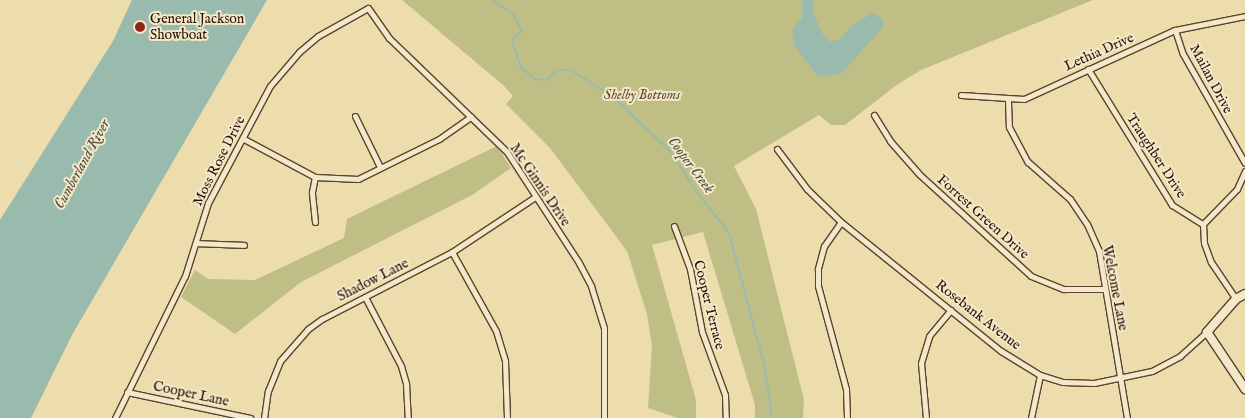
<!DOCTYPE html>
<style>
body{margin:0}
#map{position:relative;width:1245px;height:418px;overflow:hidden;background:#eddcac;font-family:"IM FELL English",serif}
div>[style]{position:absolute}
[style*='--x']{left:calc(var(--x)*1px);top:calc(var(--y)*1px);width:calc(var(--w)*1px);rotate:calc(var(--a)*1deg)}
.green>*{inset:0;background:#bfbe85}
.water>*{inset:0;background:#99bbad}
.stream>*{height:2px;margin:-1px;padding:0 1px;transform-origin:1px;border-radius:1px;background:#99bbad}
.roads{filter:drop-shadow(1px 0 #5b432e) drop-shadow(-1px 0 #5b432e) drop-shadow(0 1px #5b432e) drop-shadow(0 -1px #5b432e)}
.street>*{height:5px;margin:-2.5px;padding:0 2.5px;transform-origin:2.5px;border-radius:2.5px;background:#f3e8c9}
.secondary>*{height:8px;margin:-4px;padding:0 4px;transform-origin:4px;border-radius:4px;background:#f3e8c9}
.dots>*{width:14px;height:14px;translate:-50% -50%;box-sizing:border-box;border:2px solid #f3e8c9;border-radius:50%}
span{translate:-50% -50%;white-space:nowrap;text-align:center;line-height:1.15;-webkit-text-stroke:4px #f3e8c9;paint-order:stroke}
.poi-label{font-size:14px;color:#2a1004}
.left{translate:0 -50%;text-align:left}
.street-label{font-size:14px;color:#2a1004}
.park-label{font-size:14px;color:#5e4d31;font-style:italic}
.water-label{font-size:15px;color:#514c3f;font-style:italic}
</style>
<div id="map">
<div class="green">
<i style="clip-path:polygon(402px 0,1093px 0,921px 70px,898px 84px,845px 125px,831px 125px,819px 115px,734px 166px,756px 209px,804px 400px,803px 418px,755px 418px,755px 405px,703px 232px,652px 245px,696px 400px,696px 418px,678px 418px,648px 408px,652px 346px,647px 314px,627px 251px,550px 148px,506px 104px,513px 96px,503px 85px)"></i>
<i style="clip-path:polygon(497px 146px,511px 168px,472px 195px,301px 282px,235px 334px,181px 297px,195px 270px,208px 279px,255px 280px,344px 238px,347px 219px)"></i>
</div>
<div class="water">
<i style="clip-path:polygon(132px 0,267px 0,72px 335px,31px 418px,0 418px,0 220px,113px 41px)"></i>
<i style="clip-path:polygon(802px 0,813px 0,814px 14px,821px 32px,830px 42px,840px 39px,854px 24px,873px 13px,881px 17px,884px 26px,842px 73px,818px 77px,794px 45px,792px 30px,802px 18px)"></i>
</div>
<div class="stream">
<i style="--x:493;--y:0;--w:26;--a:36"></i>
<i style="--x:514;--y:15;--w:18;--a:63"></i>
<i style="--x:522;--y:31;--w:13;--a:138"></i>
<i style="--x:512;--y:40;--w:29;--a:72"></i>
<i style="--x:521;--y:68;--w:18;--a:38"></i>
<i style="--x:535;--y:79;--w:12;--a:5"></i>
<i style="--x:547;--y:80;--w:13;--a:-48"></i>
<i style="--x:556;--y:70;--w:15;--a:0"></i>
<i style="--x:571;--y:70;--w:50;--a:32.7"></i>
<i style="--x:613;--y:97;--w:80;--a:43.5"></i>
<i style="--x:671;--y:152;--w:46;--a:57.3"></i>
<i style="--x:696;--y:191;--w:53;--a:51.8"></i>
<i style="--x:729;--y:233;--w:137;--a:75.1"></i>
<i style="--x:764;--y:365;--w:54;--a:81.4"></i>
</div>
<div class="roads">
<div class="street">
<i style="--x:1175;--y:30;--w:25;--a:72"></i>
<i style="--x:1183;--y:54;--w:125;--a:60.4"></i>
<i style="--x:1088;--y:69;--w:160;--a:58.3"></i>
<i style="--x:1172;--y:205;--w:36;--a:32"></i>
<i style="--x:1203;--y:224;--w:19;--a:87"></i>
<i style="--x:1204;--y:243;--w:20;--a:70"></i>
<i style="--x:1211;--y:262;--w:45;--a:56"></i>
<i style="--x:961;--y:95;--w:63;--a:3.6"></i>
<i style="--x:1024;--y:99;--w:166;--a:-24.6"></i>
<i style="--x:1175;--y:30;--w:71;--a:-11.3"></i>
<i style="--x:1008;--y:101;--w:26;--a:88"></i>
<i style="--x:1009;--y:127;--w:40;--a:62"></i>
<i style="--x:1028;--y:162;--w:56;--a:41.4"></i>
<i style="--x:1070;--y:199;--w:30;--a:56"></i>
<i style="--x:1087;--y:224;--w:30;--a:66"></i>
<i style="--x:1099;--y:251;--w:169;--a:80.5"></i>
<i style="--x:874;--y:115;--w:31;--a:58"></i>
<i style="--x:890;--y:141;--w:45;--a:48.6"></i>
<i style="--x:920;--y:175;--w:150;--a:42.3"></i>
<i style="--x:1031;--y:276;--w:35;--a:22"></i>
<i style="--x:1064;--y:289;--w:39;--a:0"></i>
<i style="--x:355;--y:116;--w:57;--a:63.9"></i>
<i style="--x:244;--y:139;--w:81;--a:28.2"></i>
<i style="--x:315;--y:177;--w:43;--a:2.7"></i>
<i style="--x:358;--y:179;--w:90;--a:-26.3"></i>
<i style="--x:439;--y:139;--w:39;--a:-35"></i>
<i style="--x:777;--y:149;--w:50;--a:53.1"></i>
<i style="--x:807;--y:189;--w:47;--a:44.1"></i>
<i style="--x:841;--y:222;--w:206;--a:38.9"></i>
<i style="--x:1001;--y:351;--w:46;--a:31.6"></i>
<i style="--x:1040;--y:375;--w:24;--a:17"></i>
<i style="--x:1063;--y:382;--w:31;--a:2"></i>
<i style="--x:1094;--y:383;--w:59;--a:-11.7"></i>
<i style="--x:1152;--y:371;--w:32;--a:-28"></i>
<i style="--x:1180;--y:356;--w:36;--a:-42"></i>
<i style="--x:315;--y:222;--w:30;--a:-96"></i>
<i style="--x:312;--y:192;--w:15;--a:-79"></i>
<i style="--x:841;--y:222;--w:29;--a:125"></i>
<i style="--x:824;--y:246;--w:24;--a:105"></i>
<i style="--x:818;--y:269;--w:17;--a:90"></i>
<i style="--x:818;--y:286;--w:107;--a:74.8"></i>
<i style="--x:846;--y:389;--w:29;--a:88"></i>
<i style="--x:1203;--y:224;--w:49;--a:-45.8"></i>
<i style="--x:1237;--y:189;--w:20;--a:-66"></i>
<i style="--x:674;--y:226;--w:46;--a:69.6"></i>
<i style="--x:690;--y:269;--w:64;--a:79.2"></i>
<i style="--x:702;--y:332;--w:67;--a:69.9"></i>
<i style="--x:725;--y:395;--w:23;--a:88"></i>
<i style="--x:196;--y:243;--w:48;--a:2.4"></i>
<i style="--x:452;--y:252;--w:90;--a:60.9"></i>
<i style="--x:496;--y:331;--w:31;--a:73"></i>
<i style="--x:505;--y:361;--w:57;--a:88"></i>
<i style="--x:365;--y:297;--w:78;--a:62.4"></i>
<i style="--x:401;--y:366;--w:19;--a:74"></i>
<i style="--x:406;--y:384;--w:34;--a:87"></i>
<i style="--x:127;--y:392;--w:126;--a:11.9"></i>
<i style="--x:115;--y:418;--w:158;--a:-63.8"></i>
<i style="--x:185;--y:276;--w:77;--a:-72.5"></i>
<i style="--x:208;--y:203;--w:132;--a:-62.1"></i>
<i style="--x:270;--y:86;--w:45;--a:-49.5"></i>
<i style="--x:299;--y:52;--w:25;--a:-40"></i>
<i style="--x:318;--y:36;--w:57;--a:-29.2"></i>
<i style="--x:368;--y:8;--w:37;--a:55"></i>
<i style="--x:389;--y:38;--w:164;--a:44"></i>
<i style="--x:507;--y:152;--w:132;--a:57"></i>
<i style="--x:579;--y:263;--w:26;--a:62"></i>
<i style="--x:591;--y:286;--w:44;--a:72.8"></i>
<i style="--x:604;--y:328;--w:90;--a:90"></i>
<i style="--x:264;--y:418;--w:27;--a:-82"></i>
<i style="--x:268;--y:391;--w:32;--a:-68"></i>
<i style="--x:280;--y:361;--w:43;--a:-48.8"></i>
<i style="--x:308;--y:329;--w:17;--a:-36"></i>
<i style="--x:322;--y:319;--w:146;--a:-27.3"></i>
<i style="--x:452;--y:252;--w:100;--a:-33.5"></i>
<i style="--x:926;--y:418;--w:55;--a:-95.2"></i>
<i style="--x:921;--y:363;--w:28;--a:-73"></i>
<i style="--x:929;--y:336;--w:34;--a:-50"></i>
<i style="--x:1031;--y:418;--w:44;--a:-78.2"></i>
</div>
<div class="secondary">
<i style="--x:1245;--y:294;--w:10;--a:151"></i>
<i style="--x:1236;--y:299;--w:44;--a:131.3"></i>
<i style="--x:1207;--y:332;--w:69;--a:56.3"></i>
</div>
</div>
<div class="dots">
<i style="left:140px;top:27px;background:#8f2418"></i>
</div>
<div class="poi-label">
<span class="left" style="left:150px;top:27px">General Jackson<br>Showboat</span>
</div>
<div class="street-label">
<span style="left:1099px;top:52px;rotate:-24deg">Lethia Drive</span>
<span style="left:1211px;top:79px;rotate:62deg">Mailan Drive</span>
<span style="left:1156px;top:156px;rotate:57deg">Traughber Drive</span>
<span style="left:219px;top:161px;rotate:-63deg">Moss Rose Drive</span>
<span style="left:540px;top:185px;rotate:56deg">Mc Ginnis Drive</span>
<span style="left:983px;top:217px;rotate:42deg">Forrest Green Drive</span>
<span style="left:373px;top:280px;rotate:-27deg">Shadow Lane</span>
<span style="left:1115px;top:288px;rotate:79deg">Welcome Lane</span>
<span style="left:709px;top:305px;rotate:76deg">Cooper Terrace</span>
<span style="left:978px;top:315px;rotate:38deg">Rosebank Avenue</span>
<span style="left:191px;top:394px;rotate:12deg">Cooper Lane</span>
</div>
<div class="park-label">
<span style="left:642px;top:95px">Shelby Bottoms</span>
</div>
<div class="water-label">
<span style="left:82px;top:164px;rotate:-61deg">Cumberland River</span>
<span style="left:691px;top:165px;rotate:53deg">Cooper Creek</span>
</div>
</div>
